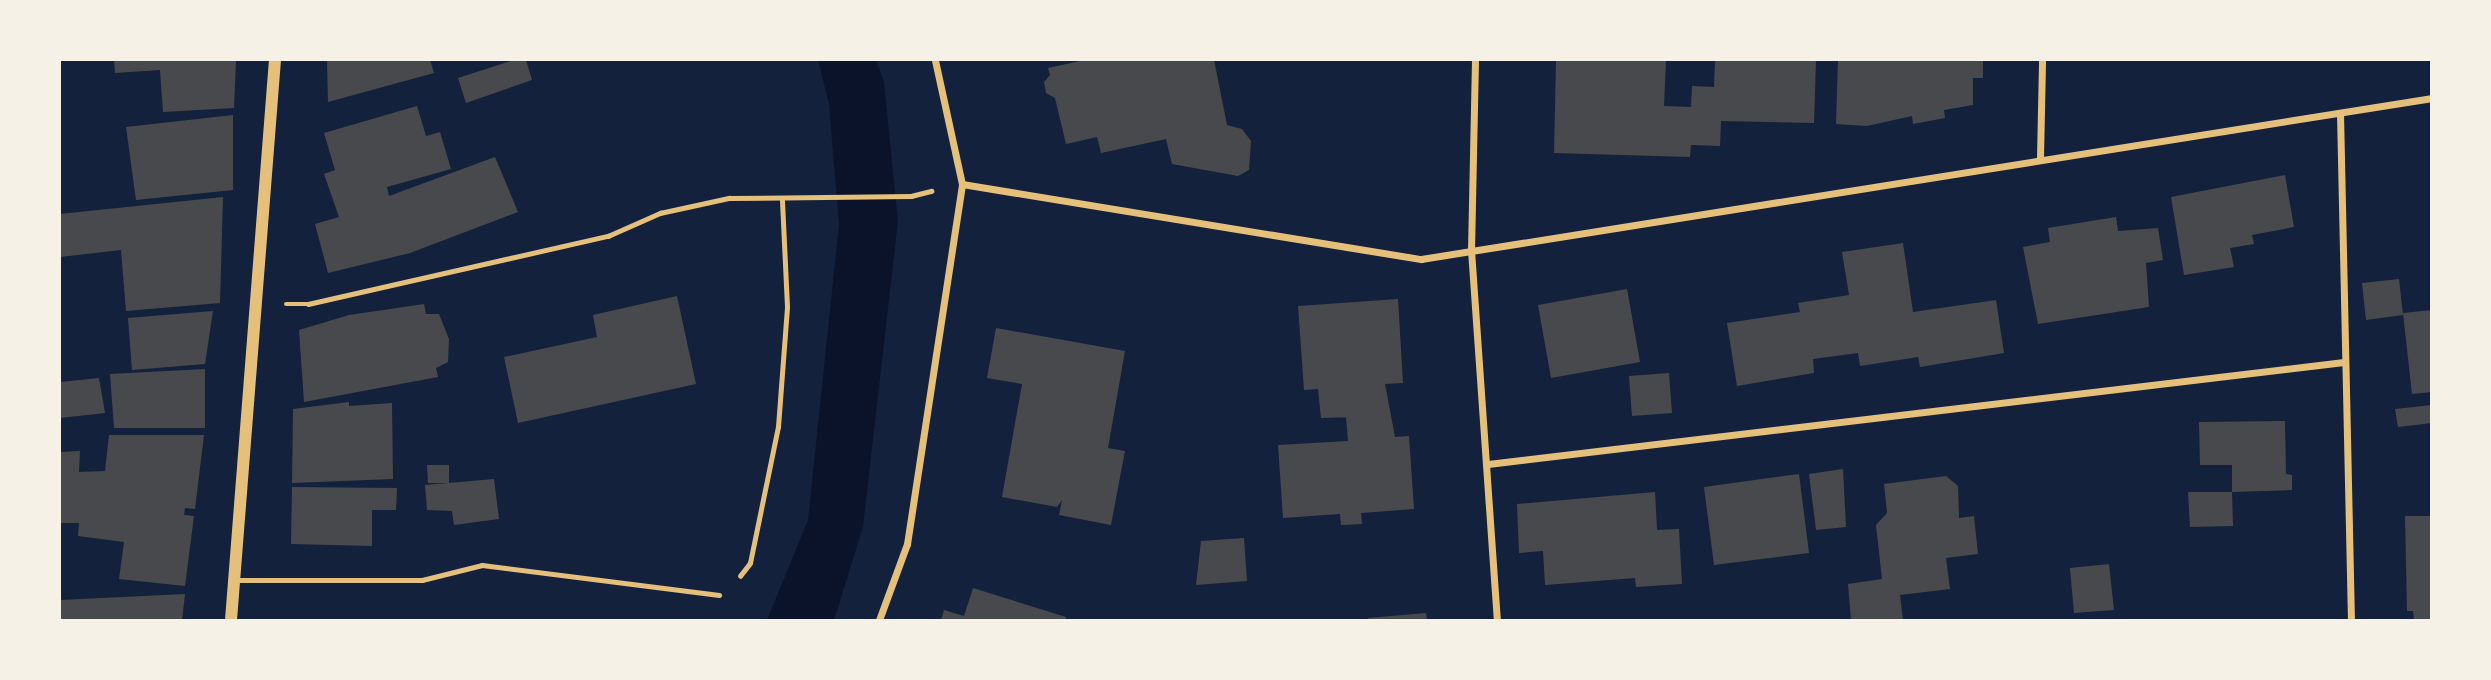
<!DOCTYPE html>
<style>
body{margin:0}
#map{position:relative;width:2491px;height:680px;overflow:hidden;background:#14213d;font-family:Ubuntu,sans-serif}
div>[style]{position:absolute}
[style*='--x']{left:calc(var(--x)*1px);top:calc(var(--y)*1px);width:calc(var(--w)*1px);rotate:calc(var(--a)*1deg)}
.water>*{inset:0;background:#0b132b}
.building>*{inset:0;background:#48494c}
.path>*{height:4.5px;margin:-2.25px;padding:0 2.25px;transform-origin:2.25px;border-radius:2.25px;background:#e5c07b}
.service>*{height:5px;margin:-2.5px;padding:0 2.5px;transform-origin:2.5px;border-radius:2.5px;background:#e5c07b}
.minor>*{height:7px;margin:-3.5px;padding:0 3.5px;transform-origin:3.5px;border-radius:3.5px;background:#e5c07b}
.tertiary>*{height:12px;margin:-6px;padding:0 6px;transform-origin:6px;border-radius:6px;background:#e5c07b}
span{translate:-50% -50%;white-space:nowrap;text-align:center;line-height:1.15;-webkit-text-stroke:5px #f6f1e7;paint-order:stroke}
.frame{position:absolute;inset:0;border:61px solid #f6f1e7;pointer-events:none}
</style>
<div id="map">
<div class="water">
<i style="clip-path:polygon(818px 60px,876px 60px,884px 82px,898px 221px,863px 527px,834px 620px,767px 620px,808px 520px,839px 224px,829px 105px)"></i>
</div>
<div class="building">
<i style="clip-path:polygon(114px 60px,236px 60px,234px 108px,163px 112px,160px 70px,115px 73px)"></i>
<i style="clip-path:polygon(327px 60px,430px 60px,434px 73px,328px 102px)"></i>
<i style="clip-path:polygon(514px 60px,526px 60px,532px 80px,466px 103px,458px 78px)"></i>
<i style="clip-path:polygon(1085px 60px,1214px 60px,1227px 125px,1242px 129px,1251px 141px,1249px 170px,1238px 176px,1172px 164px,1166px 139px,1101px 153px,1097px 137px,1066px 144px,1055px 98px,1046px 93px,1044px 82px,1050px 75px,1048px 68px)"></i>
<i style="clip-path:polygon(1556px 60px,1666px 60px,1664px 106px,1691px 107px,1692px 86px,1714px 87px,1715px 60px,1816px 60px,1814px 123px,1721px 121px,1720px 146px,1691px 145px,1690px 157px,1554px 153px)"></i>
<i style="clip-path:polygon(1838px 60px,1983px 60px,1983px 78px,1973px 78px,1973px 105px,1944px 110px,1945px 118px,1913px 124px,1912px 116px,1867px 126px,1836px 124px)"></i>
<i style="clip-path:polygon(417px 106px,426px 136px,440px 132px,451px 169px,387px 187px,389px 196px,495px 157px,518px 212px,410px 253px,328px 273px,315px 224px,339px 217px,324px 174px,335px 170px,324px 133px)"></i>
<i style="clip-path:polygon(233px 115px,233px 190px,136px 200px,126px 127px)"></i>
<i style="clip-path:polygon(2285px 175px,2294px 227px,2252px 235px,2254px 244px,2230px 248px,2234px 267px,2184px 275px,2171px 197px)"></i>
<i style="clip-path:polygon(223px 197px,220px 303px,126px 311px,121px 250px,60px 257px,60px 214px)"></i>
<i style="clip-path:polygon(2116px 217px,2118px 231px,2158px 228px,2163px 260px,2146px 263px,2149px 307px,2038px 324px,2023px 247px,2050px 242px,2048px 228px)"></i>
<i style="clip-path:polygon(1903px 243px,1913px 312px,1996px 300px,2004px 353px,1920px 367px,1918px 357px,1860px 366px,1858px 353px,1813px 359px,1814px 373px,1737px 386px,1727px 323px,1800px 312px,1798px 303px,1849px 295px,1842px 252px)"></i>
<i style="clip-path:polygon(2399px 279px,2403px 315px,2366px 320px,2362px 283px)"></i>
<i style="clip-path:polygon(1627px 289px,1640px 362px,1551px 378px,1538px 305px)"></i>
<i style="clip-path:polygon(677px 296px,696px 384px,518px 423px,504px 357px,597px 337px,593px 315px)"></i>
<i style="clip-path:polygon(1398px 299px,1403px 383px,1385px 384px,1395px 437px,1409px 436px,1414px 509px,1361px 513px,1362px 524px,1341px 525px,1340px 514px,1283px 518px,1278px 445px,1348px 441px,1346px 417px,1355px 417px,1321px 418px,1318px 389px,1304px 390px,1298px 306px)"></i>
<i style="clip-path:polygon(424px 304px,426px 314px,439px 314px,449px 339px,448px 362px,436px 368px,438px 377px,304px 402px,299px 330px,349px 315px)"></i>
<i style="clip-path:polygon(2432px 310px,2432px 392px,2412px 394px,2403px 313px)"></i>
<i style="clip-path:polygon(213px 311px,205px 364px,132px 370px,128px 318px)"></i>
<i style="clip-path:polygon(996px 328px,1125px 351px,1108px 448px,1125px 451px,1111px 525px,1059px 515px,1062px 500px,1057px 507px,1002px 497px,1022px 384px,987px 378px)"></i>
<i style="clip-path:polygon(205px 369px,205px 428px,114px 428px,110px 374px)"></i>
<i style="clip-path:polygon(1669px 373px,1672px 413px,1632px 416px,1629px 376px)"></i>
<i style="clip-path:polygon(99px 378px,105px 413px,60px 418px,60px 382px)"></i>
<i style="clip-path:polygon(349px 402px,349px 406px,392px 403px,393px 479px,292px 483px,293px 409px)"></i>
<i style="clip-path:polygon(2432px 405px,2432px 423px,2398px 427px,2395px 409px)"></i>
<i style="clip-path:polygon(2285px 421px,2286px 474px,2292px 475px,2292px 490px,2232px 492px,2232px 465px,2200px 465px,2199px 422px)"></i>
<i style="clip-path:polygon(109px 435px,204px 435px,195px 509px,185px 508px,184px 515px,194px 516px,185px 586px,119px 579px,124px 542px,78px 536px,79px 523px,60px 523px,60px 452px,80px 451px,79px 472px,105px 471px)"></i>
<i style="clip-path:polygon(427px 465px,449px 465px,449px 483px,428px 483px)"></i>
<i style="clip-path:polygon(1843px 469px,1846px 527px,1816px 530px,1809px 474px)"></i>
<i style="clip-path:polygon(1799px 474px,1809px 553px,1714px 565px,1704px 487px)"></i>
<i style="clip-path:polygon(1946px 476px,1958px 486px,1959px 518px,1974px 516px,1978px 554px,1946px 558px,1950px 589px,1900px 595px,1903px 620px,1851px 620px,1848px 584px,1882px 579px,1876px 525px,1887px 513px,1884px 484px)"></i>
<i style="clip-path:polygon(494px 479px,499px 519px,454px 525px,452px 511px,427px 510px,425px 485px)"></i>
<i style="clip-path:polygon(292px 487px,397px 488px,396px 510px,372px 510px,372px 546px,291px 544px)"></i>
<i style="clip-path:polygon(1655px 492px,1657px 530px,1679px 529px,1682px 584px,1636px 587px,1635px 578px,1545px 585px,1543px 551px,1519px 553px,1517px 504px)"></i>
<i style="clip-path:polygon(2188px 492px,2232px 492px,2233px 526px,2190px 527px)"></i>
<i style="clip-path:polygon(2405px 516px,2432px 516px,2432px 620px,2414px 620px,2413px 611px,2407px 611px)"></i>
<i style="clip-path:polygon(1244px 538px,1247px 581px,1196px 585px,1201px 541px)"></i>
<i style="clip-path:polygon(2109px 564px,2114px 610px,2074px 613px,2070px 568px)"></i>
<i style="clip-path:polygon(973px 588px,1066px 617px,1066px 620px,941px 620px,944px 610px,964px 616px)"></i>
<i style="clip-path:polygon(185px 594px,182px 620px,60px 620px,60px 600px)"></i>
<i style="clip-path:polygon(1426px 613px,1427px 620px,1369px 620px,1368px 618px)"></i>
</div>
<div class="path">
<i style="--x:286;--y:304;--w:22;--a:0"></i>
<i style="--x:308;--y:304;--w:308;--a:-12.8"></i>
<i style="--x:608;--y:236;--w:57;--a:-23.9"></i>
<i style="--x:660;--y:213;--w:71;--a:-12.3"></i>
<i style="--x:729;--y:198;--w:182;--a:-0.6"></i>
<i style="--x:911;--y:196;--w:21;--a:-14"></i>
<i style="--x:740;--y:576;--w:16;--a:-52"></i>
<i style="--x:750;--y:563;--w:139;--a:-78.4"></i>
<i style="--x:778;--y:427;--w:120;--a:-85.7"></i>
<i style="--x:787;--y:307;--w:108;--a:-92.7"></i>
</div>
<div class="service">
<i style="--x:235;--y:580;--w:187;--a:0"></i>
<i style="--x:422;--y:580;--w:62;--a:-14"></i>
<i style="--x:482;--y:565;--w:239;--a:7.2"></i>
</div>
<div class="minor">
<i style="--x:1475;--y:60;--w:190;--a:91.2"></i>
<i style="--x:1471;--y:250;--w:371;--a:86"></i>
<i style="--x:2340;--y:113;--w:507;--a:88.76"></i>
<i style="--x:2040;--y:158;--w:98;--a:-88.8"></i>
<i style="--x:962;--y:184;--w:465;--a:9.3"></i>
<i style="--x:1421;--y:259;--w:1024;--a:-9.05"></i>
<i style="--x:1488;--y:464;--w:862;--a:-6.8"></i>
<i style="--x:879;--y:620;--w:81;--a:-69.8"></i>
<i style="--x:907;--y:544;--w:364;--a:-81.3"></i>
<i style="--x:962;--y:184;--w:127;--a:-102.3"></i>
</div>
<div class="tertiary">
<i style="--x:231;--y:620;--w:562;--a:-85.51"></i>
</div>
<div class="frame"></div>
</div>
